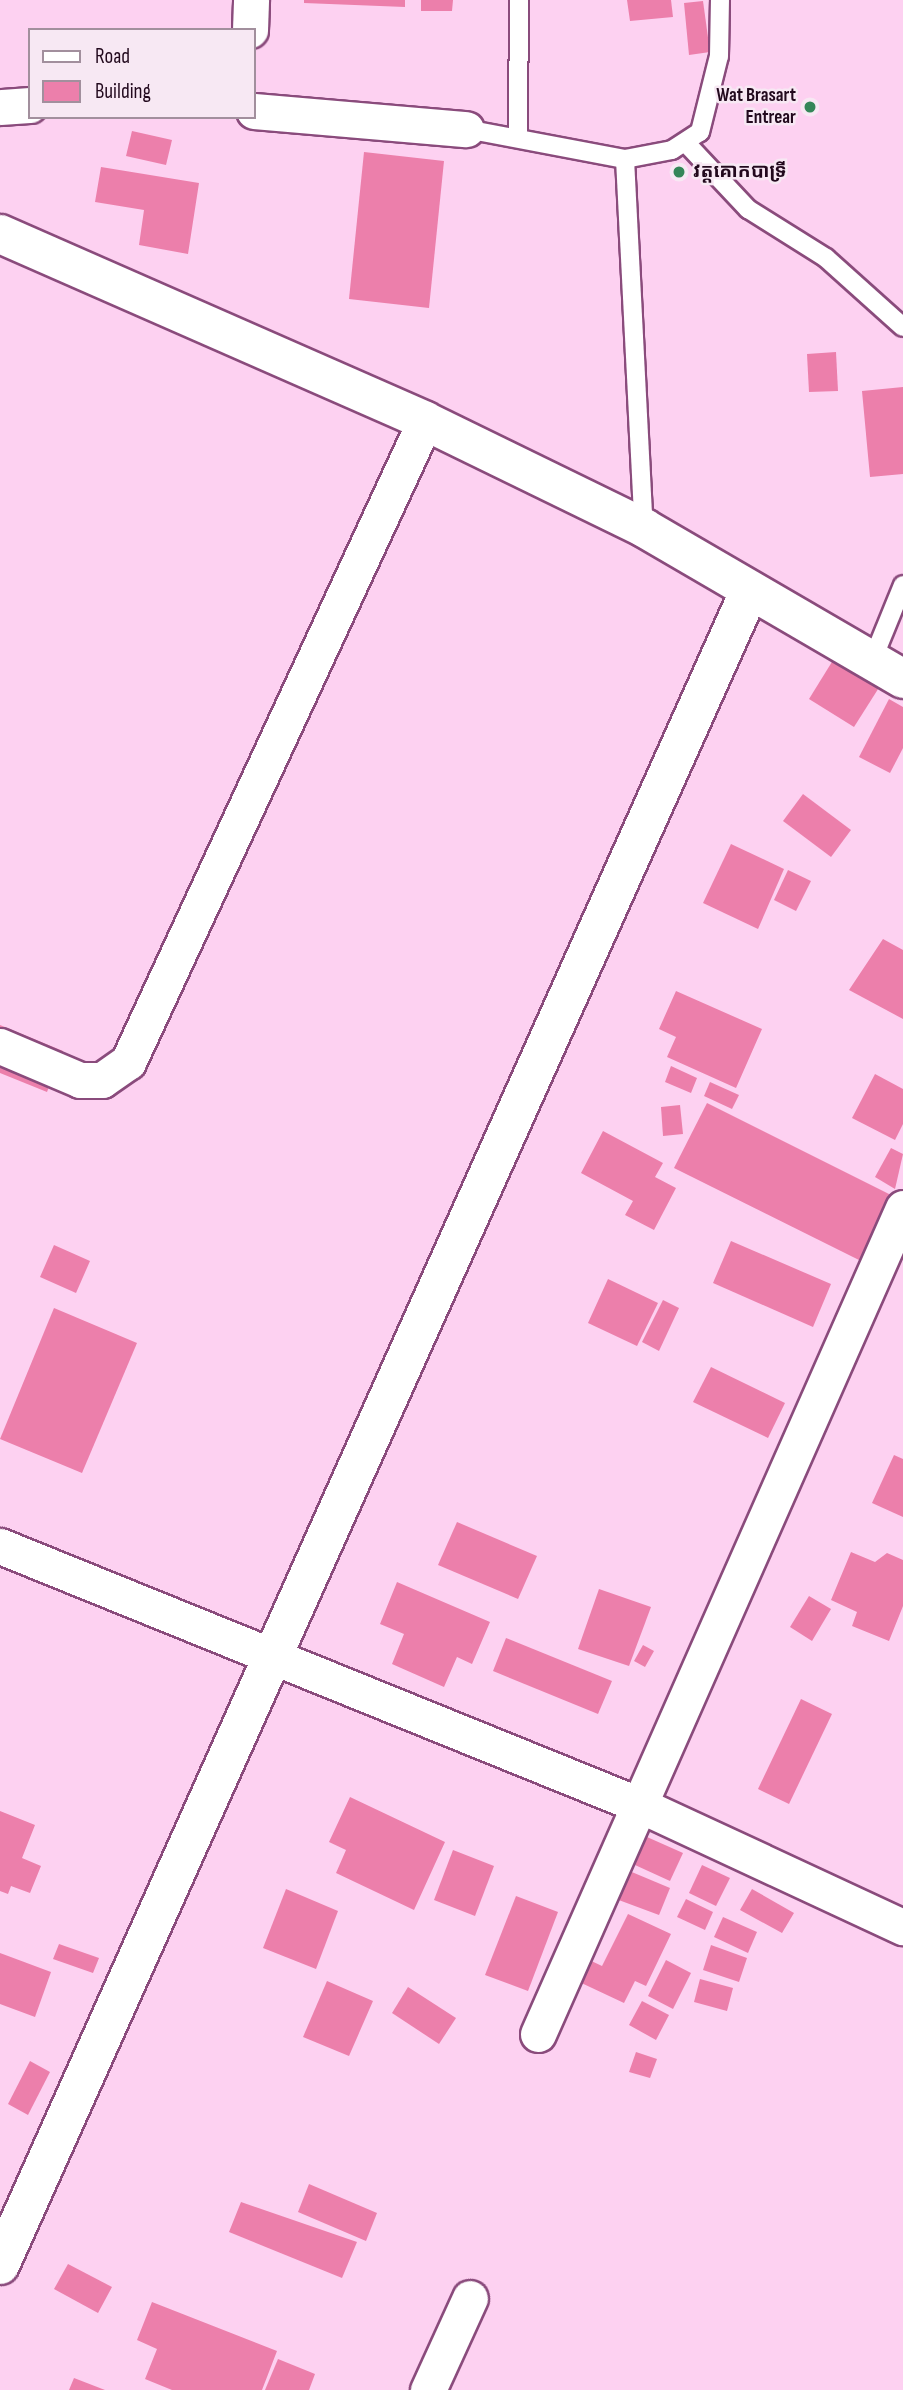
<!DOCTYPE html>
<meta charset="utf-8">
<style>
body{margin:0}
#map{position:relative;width:903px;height:2390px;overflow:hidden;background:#fdd1f1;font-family:"Sofia Sans Condensed","Noto Sans Khmer",sans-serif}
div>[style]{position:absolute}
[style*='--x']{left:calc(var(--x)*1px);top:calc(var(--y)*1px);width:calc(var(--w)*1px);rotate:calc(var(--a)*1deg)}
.building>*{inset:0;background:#ec7fab}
.roads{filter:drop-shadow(2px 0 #8a4b7c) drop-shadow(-2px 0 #8a4b7c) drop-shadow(0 2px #8a4b7c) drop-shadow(0 -2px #8a4b7c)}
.service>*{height:18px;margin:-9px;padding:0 9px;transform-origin:9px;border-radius:9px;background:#fff}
.minor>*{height:35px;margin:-17.5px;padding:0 17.5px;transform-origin:17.5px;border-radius:17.5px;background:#fff}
.tertiary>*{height:38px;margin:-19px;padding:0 19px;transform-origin:19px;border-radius:19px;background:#fff}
.dots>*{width:19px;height:19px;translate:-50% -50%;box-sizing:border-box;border:4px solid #f7e8f3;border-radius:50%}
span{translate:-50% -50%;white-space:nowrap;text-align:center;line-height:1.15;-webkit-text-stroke:5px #f7e8f3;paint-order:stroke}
.poi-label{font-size:19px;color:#22091d;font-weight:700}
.right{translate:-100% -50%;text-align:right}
.left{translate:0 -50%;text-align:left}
.legend{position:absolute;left:28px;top:28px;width:228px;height:91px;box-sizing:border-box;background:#f7e8f3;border:2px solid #a28f9d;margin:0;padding:9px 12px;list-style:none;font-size:21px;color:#22091d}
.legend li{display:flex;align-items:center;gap:14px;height:35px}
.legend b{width:35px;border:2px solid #a28f9d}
</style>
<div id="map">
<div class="building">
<i style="clip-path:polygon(304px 0,405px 0,405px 7px,304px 3px)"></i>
<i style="clip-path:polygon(421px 0,453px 0,452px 11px,421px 11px)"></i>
<i style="clip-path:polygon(627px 0,671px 0,673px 17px,630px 21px)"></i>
<i style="clip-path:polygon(703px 1px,710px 52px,689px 55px,684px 3px)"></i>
<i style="clip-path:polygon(132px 131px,172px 140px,166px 165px,126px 156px)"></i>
<i style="clip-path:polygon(364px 152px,444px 161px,429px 308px,349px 299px)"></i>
<i style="clip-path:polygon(101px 167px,199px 183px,188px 254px,139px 245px,144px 210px,95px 202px)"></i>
<i style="clip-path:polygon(836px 352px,838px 391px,809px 392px,807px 354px)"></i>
<i style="clip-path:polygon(903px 387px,903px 474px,870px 477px,862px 391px)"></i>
<i style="clip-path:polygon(835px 657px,880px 686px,854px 727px,809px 699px)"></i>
<i style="clip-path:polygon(889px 699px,903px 707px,903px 748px,890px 773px,859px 757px)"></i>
<i style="clip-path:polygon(803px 794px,851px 830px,831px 857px,783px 821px)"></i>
<i style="clip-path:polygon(731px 844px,784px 869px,758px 929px,703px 903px)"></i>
<i style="clip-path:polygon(788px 870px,811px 881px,796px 911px,774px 900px)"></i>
<i style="clip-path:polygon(883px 939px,903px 950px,903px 1019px,849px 990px)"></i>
<i style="clip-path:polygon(676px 991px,762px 1029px,736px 1088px,667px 1057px,676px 1037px,659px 1029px)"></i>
<i style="clip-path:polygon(0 1025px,63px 1051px,47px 1092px,0 1073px)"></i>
<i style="clip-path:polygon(671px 1066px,697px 1078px,691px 1093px,665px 1082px)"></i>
<i style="clip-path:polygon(875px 1074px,903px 1089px,903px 1124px,895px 1140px,852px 1118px)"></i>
<i style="clip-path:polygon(710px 1082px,739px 1095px,732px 1109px,704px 1096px)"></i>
<i style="clip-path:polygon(707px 1103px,893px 1196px,861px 1261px,674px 1168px)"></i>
<i style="clip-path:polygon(680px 1105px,683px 1134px,663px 1136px,661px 1107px)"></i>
<i style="clip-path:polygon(603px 1131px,663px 1163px,655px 1177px,676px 1188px,654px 1230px,625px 1215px,633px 1201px,581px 1173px)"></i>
<i style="clip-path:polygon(891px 1148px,903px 1154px,895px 1189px,875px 1177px)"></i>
<i style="clip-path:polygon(731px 1241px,831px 1284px,813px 1327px,713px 1283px)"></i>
<i style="clip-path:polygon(54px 1245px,90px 1261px,76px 1293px,40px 1277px)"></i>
<i style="clip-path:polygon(608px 1279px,658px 1303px,637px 1346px,588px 1323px)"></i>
<i style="clip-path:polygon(663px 1300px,679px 1308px,659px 1351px,642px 1342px)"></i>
<i style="clip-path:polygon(54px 1308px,137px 1343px,82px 1473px,0 1439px)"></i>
<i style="clip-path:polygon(711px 1367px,785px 1403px,768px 1438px,693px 1402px)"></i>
<i style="clip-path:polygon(894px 1455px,903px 1459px,903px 1517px,872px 1503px)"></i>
<i style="clip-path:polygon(457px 1522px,537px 1556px,518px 1599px,438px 1565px)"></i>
<i style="clip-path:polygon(851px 1552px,875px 1562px,887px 1553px,903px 1560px,903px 1606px,889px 1641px,852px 1626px,857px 1612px,831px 1600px)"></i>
<i style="clip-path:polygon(397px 1582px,490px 1622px,472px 1664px,457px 1657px,444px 1687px,392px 1664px,404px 1634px,380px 1624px)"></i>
<i style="clip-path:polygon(599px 1589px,651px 1607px,629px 1666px,578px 1649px)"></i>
<i style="clip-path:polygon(809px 1596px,831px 1609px,812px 1641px,790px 1627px)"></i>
<i style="clip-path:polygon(506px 1638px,612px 1681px,598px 1714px,493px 1671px)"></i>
<i style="clip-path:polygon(643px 1645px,654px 1651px,645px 1667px,634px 1661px)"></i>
<i style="clip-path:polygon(801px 1699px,832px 1714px,789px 1804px,758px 1789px)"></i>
<i style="clip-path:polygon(350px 1797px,445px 1842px,414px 1910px,336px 1873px,346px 1850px,329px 1842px)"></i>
<i style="clip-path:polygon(0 1811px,35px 1825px,22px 1858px,41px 1866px,30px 1893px,11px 1886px,8px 1894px,0 1891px)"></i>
<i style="clip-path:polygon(647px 1837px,683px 1853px,670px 1881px,635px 1865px)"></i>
<i style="clip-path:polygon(453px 1850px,494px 1866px,475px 1916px,434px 1900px)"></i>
<i style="clip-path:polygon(702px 1865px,730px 1878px,716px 1906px,689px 1893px)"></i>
<i style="clip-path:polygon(627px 1870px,670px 1888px,659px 1915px,616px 1899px)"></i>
<i style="clip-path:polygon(286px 1889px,338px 1911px,316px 1969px,263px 1948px)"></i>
<i style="clip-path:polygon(752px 1889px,794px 1913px,782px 1933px,740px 1910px)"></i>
<i style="clip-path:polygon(516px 1896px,558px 1912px,528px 1991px,485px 1975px)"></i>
<i style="clip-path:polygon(686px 1899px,713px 1912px,705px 1930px,677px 1917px)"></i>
<i style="clip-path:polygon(628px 1914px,671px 1934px,646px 1986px,635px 1981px,624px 2003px,575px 1980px,585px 1958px,602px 1966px)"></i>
<i style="clip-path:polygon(723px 1917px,757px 1932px,748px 1953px,714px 1937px)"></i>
<i style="clip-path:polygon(59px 1944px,99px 1958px,93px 1973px,53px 1959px)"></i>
<i style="clip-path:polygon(711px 1945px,747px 1958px,739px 1982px,703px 1970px)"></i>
<i style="clip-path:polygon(0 1953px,51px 1972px,35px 2017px,0 2004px)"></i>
<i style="clip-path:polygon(666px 1960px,691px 1973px,673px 2009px,648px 1996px)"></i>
<i style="clip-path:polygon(700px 1979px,733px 1988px,727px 2011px,694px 2002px)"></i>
<i style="clip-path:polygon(327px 1981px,373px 2001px,349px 2056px,303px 2037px)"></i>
<i style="clip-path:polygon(408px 1987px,456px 2018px,439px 2044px,392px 2013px)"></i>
<i style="clip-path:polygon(642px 2001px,669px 2015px,656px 2040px,629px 2025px)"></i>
<i style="clip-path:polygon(636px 2052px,657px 2059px,650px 2078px,629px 2072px)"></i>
<i style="clip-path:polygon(30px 2061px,50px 2072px,28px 2115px,8px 2104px)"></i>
<i style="clip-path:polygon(309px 2184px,377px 2213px,366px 2241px,298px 2212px)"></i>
<i style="clip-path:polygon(241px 2202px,357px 2242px,342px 2278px,229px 2232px)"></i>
<i style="clip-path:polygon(68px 2264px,112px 2287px,98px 2313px,54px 2289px)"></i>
<i style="clip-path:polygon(152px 2302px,277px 2351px,262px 2390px,172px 2390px,145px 2379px,157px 2349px,137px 2340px)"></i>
<i style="clip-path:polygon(278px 2359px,315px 2374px,309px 2390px,265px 2390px)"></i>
<i style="clip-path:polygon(74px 2378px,105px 2390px,69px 2390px)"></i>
</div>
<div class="roads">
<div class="service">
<i style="--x:466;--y:129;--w:162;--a:10.7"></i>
<i style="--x:625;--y:159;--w:369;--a:87.1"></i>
<i style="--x:518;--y:136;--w:136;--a:-89.6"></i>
<i style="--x:686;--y:143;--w:91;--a:46.8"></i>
<i style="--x:748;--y:209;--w:92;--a:32.1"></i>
<i style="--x:826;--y:258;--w:103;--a:41.9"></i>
<i style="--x:625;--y:159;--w:48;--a:-10.8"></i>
<i style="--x:672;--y:150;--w:33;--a:-33"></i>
<i style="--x:700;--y:132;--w:78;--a:-76"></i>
<i style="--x:719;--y:56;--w:56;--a:-89"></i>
<i style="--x:872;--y:661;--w:82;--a:-67.8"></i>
</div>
<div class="minor">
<i style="--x:250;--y:30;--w:30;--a:-88"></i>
<i style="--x:0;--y:107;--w:30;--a:-4"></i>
<i style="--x:254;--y:111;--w:213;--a:4.9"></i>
<i style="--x:0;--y:1046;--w:87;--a:23"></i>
<i style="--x:80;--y:1080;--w:22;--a:0"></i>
<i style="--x:102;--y:1080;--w:32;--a:-35"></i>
<i style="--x:128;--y:1062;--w:706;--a:-65.14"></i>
<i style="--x:0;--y:1546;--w:693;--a:22.05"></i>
<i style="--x:642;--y:1806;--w:288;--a:24.9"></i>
<i style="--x:538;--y:2034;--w:903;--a:-66.16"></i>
<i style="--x:428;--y:2390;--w:101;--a:-65.5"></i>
</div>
<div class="tertiary">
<i style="--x:0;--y:234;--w:464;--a:23.7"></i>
<i style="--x:425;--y:421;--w:244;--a:26"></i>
<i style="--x:644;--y:528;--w:300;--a:30.2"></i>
<i style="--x:0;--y:2265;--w:1835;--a:-65.88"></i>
</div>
</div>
<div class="dots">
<i style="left:810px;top:107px;background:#348658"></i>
<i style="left:679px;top:172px;background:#348658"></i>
</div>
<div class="poi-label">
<span class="right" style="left:796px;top:107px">Wat Brasart<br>Entrear</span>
<span class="left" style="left:693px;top:172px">វត្តគោកបាទ្រី</span>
</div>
<ul class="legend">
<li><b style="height:9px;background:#fff"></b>Road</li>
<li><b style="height:19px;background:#ec7fab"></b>Building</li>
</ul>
</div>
